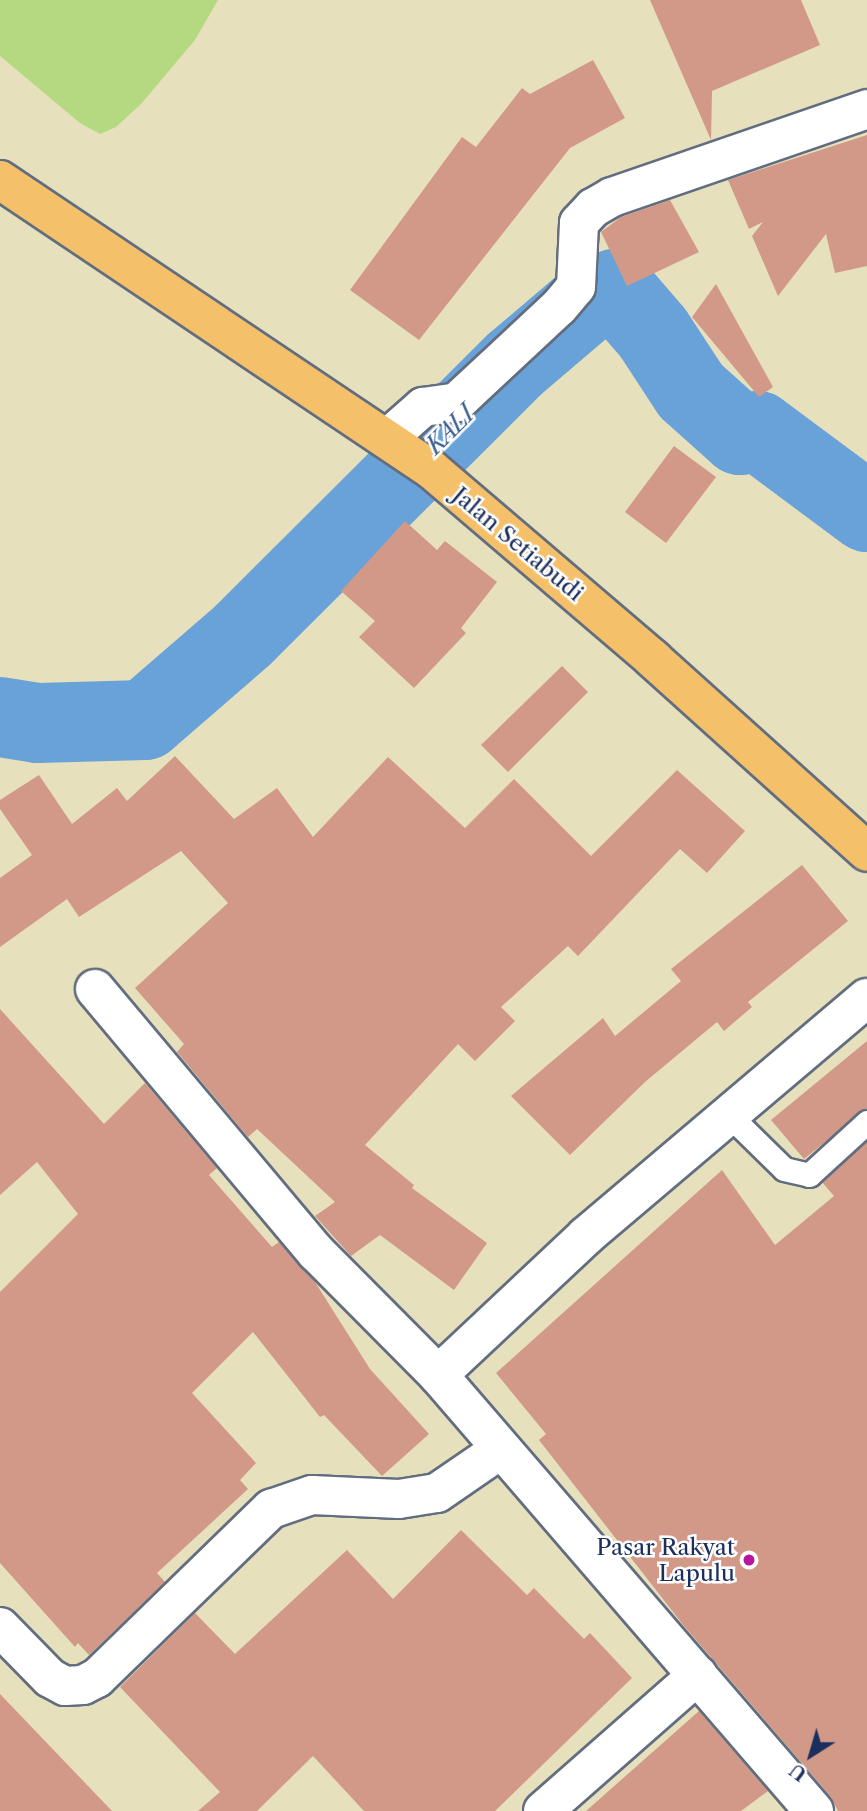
<!DOCTYPE html>
<style>
body{margin:0}
#map{position:relative;width:867px;height:1811px;overflow:hidden;background:#e7e0bc;font-family:"Libre Caslon Text",serif}
div>[style]{position:absolute}
[style*='--x']{left:calc(var(--x)*1px);top:calc(var(--y)*1px);width:calc(var(--w)*1px);rotate:calc(var(--a)*1deg)}
.green>*{inset:0;background:#b5d981}
.river>*{height:80px;margin:-40px;padding:0 40px;transform-origin:40px;border-radius:40px;background:#69a2d8}
.building>*{inset:0;background:#d29989}
.roads{filter:drop-shadow(2px 0 #626d7f) drop-shadow(-2px 0 #626d7f) drop-shadow(0 2px #626d7f) drop-shadow(0 -2px #626d7f)}
.lane>*{height:23px;margin:-11.5px;padding:0 11.5px;transform-origin:11.5px;border-radius:11.5px;background:#fff}
.street>*{height:38px;margin:-19px;padding:0 19px;transform-origin:19px;border-radius:19px;background:#fff}
.highway>*{height:38px;margin:-19px;padding:0 19px;transform-origin:19px;border-radius:19px;background:#f4c16a}
.dots>*{width:19px;height:19px;translate:-50% -50%;box-sizing:border-box;border:4px solid #fff;border-radius:50%}
span{translate:-50% -50%;white-space:nowrap;text-align:center;line-height:1.15;-webkit-text-stroke:5px #fff;paint-order:stroke}
.street-label{font-size:23px;color:#1b2f5e}
.poi-label{font-size:23px;color:#1b2f5e}
.right{translate:-100% -50%;text-align:right}
.water-label{font-size:24px;color:#3a5d8f;font-style:italic}
.north{position:absolute;left:776px;top:1720px;width:70px;height:70px;-webkit-text-stroke:5px #fff;paint-order:stroke;rotate:217deg;font-size:19px;font-weight:700;line-height:28px;text-align:center;color:#1b2f5e}
.north::after{content:'';display:block;margin:auto;width:24px;height:32px;background:#1b2f5e;clip-path:polygon(50% 0,100% 100%,50% 72%,0 100%)}
</style>
<div id="map">
<div class="green">
<i style="clip-path:polygon(0 0,218px 0,195px 40px,141px 104px,116px 127px,100px 134px,80px 123px,0 56px)"></i>
</div>
<div class="river">
<i style="--x:0;--y:717;--w:38;--a:9"></i>
<i style="--x:38;--y:723;--w:107;--a:-1.6"></i>
<i style="--x:145;--y:720;--w:130;--a:-40.9"></i>
<i style="--x:243;--y:635;--w:384;--a:-44.9"></i>
<i style="--x:515;--y:364;--w:97;--a:-40.4"></i>
<i style="--x:589;--y:301;--w:29;--a:-25"></i>
<i style="--x:615;--y:289;--w:58;--a:49.2"></i>
<i style="--x:653;--y:333;--w:69;--a:56.8"></i>
<i style="--x:691;--y:391;--w:66;--a:41.9"></i>
<i style="--x:740;--y:435;--w:18;--a:-13"></i>
<i style="--x:758;--y:431;--w:136;--a:36.6"></i>
</div>
<div class="building">
<i style="clip-path:polygon(650px 0,801px 0,820px 45px,712px 91px,711px 140px)"></i>
<i style="clip-path:polygon(593px 60px,625px 118px,570px 148px,419px 340px,350px 290px,462px 137px,476px 147px,522px 88px,530px 94px)"></i>
<i style="clip-path:polygon(867px 135px,867px 266px,835px 273px,826px 234px,778px 296px,752px 236px,763px 222px,749px 229px,728px 180px)"></i>
<i style="clip-path:polygon(670px 200px,699px 252px,627px 286px,601px 232px,621px 217px)"></i>
<i style="clip-path:polygon(716px 284px,773px 387px,759px 397px,692px 317px)"></i>
<i style="clip-path:polygon(674px 446px,716px 477px,666px 543px,625px 512px)"></i>
<i style="clip-path:polygon(405px 521px,437px 550px,445px 541px,497px 582px,461px 628px,466px 633px,414px 688px,359px 637px,375px 621px,341px 591px)"></i>
<i style="clip-path:polygon(562px 666px,588px 692px,508px 772px,481px 745px)"></i>
<i style="clip-path:polygon(175px 756px,234px 819px,277px 788px,313px 837px,388px 757px,465px 828px,514px 779px,591px 856px,677px 770px,745px 831px,707px 873px,680px 849px,578px 956px,568px 946px,501px 1007px,515px 1021px,475px 1061px,458px 1044px,365px 1145px,414px 1185px,412px 1188px,487px 1243px,454px 1290px,380px 1235px,351px 1256px,315px 1216px,335px 1202px,257px 1129px,248px 1137px,177px 1052px,184px 1044px,135px 988px,228px 903px,181px 851px,79px 917px,67px 899px,0 947px,0 878px,32px 855px,0 809px,0 800px,39px 775px,72px 824px,117px 788px,127px 801px)"></i>
<i style="clip-path:polygon(802px 865px,848px 921px,748px 1002px,752px 1007px,724px 1031px,717px 1022px,645px 1082px,570px 1155px,511px 1096px,603px 1018px,615px 1036px,681px 981px,671px 969px)"></i>
<i style="clip-path:polygon(0 1009px,104px 1124px,145px 1083px,217px 1168px,209px 1175px,272px 1247px,279px 1242px,315px 1282px,370px 1369px,429px 1434px,382px 1476px,324px 1415px,320px 1417px,253px 1332px,192px 1393px,256px 1463px,240px 1480px,248px 1489px,157px 1573px,165px 1582px,89px 1655px,78px 1643px,75px 1647px,0 1563px,0 1292px,78px 1214px,37px 1162px,0 1195px)"></i>
<i style="clip-path:polygon(867px 1041px,867px 1108px,804px 1159px,771px 1120px)"></i>
<i style="clip-path:polygon(867px 1141px,867px 1811px,838px 1811px,831px 1797px,684px 1626px,539px 1440px,546px 1434px,496px 1373px,722px 1170px,775px 1245px,834px 1196px,822px 1182px)"></i>
<i style="clip-path:polygon(461px 1530px,527px 1595px,534px 1588px,584px 1639px,590px 1633px,632px 1678px,495px 1811px,364px 1811px,313px 1756px,257px 1811px,198px 1811px,220px 1792px,120px 1687px,195px 1613px,235px 1654px,347px 1550px,393px 1599px)"></i>
<i style="clip-path:polygon(0 1694px,112px 1811px,0 1811px)"></i>
<i style="clip-path:polygon(699px 1711px,768px 1791px,741px 1811px,586px 1811px)"></i>
</div>
<div class="roads">
<div class="lane">
<i style="--x:728;--y:1114;--w:78;--a:44.5"></i>
<i style="--x:784;--y:1169;--w:26;--a:13"></i>
<i style="--x:809;--y:1175;--w:79;--a:-42.4"></i>
</div>
<div class="street">
<i style="--x:388;--y:438;--w:47;--a:-41.5"></i>
<i style="--x:423;--y:407;--w:34;--a:-8"></i>
<i style="--x:457;--y:402;--w:139;--a:-43"></i>
<i style="--x:559;--y:307;--w:26;--a:-50"></i>
<i style="--x:576;--y:287;--w:64;--a:-87.3"></i>
<i style="--x:579;--y:223;--w:21;--a:-47"></i>
<i style="--x:593;--y:208;--w:22;--a:-30"></i>
<i style="--x:612;--y:197;--w:270;--a:-19"></i>
<i style="--x:95;--y:989;--w:344;--a:50"></i>
<i style="--x:316;--y:1252;--w:173;--a:45.2"></i>
<i style="--x:0;--y:1627;--w:71;--a:45.6"></i>
<i style="--x:50;--y:1678;--w:17;--a:28"></i>
<i style="--x:65;--y:1686;--w:18;--a:-3"></i>
<i style="--x:83;--y:1685;--w:16;--a:-27"></i>
<i style="--x:97;--y:1678;--w:243;--a:-44.2"></i>
<i style="--x:271;--y:1509;--w:43;--a:-18.9"></i>
<i style="--x:312;--y:1495;--w:87;--a:2.6"></i>
<i style="--x:399;--y:1499;--w:38;--a:-9"></i>
<i style="--x:437;--y:1493;--w:78;--a:-34.5"></i>
<i style="--x:543;--y:1811;--w:206;--a:-41.3"></i>
<i style="--x:814;--y:1811;--w:576;--a:-130.77"></i>
<i style="--x:438;--y:1375;--w:203;--a:-43.2"></i>
<i style="--x:586;--y:1236;--w:368;--a:-40.3"></i>
</div>
<div class="highway">
<i style="--x:0;--y:180;--w:520;--a:33.87"></i>
<i style="--x:432;--y:470;--w:291;--a:40.5"></i>
<i style="--x:653;--y:659;--w:288;--a:42"></i>
</div>
</div>
<div class="dots">
<i style="left:749px;top:1560px;background:#b5179e"></i>
</div>
<div class="street-label">
<span style="left:518px;top:544px;rotate:40deg">Jalan Setiabudi</span>
</div>
<div class="poi-label">
<span class="right" style="left:735px;top:1560px">Pasar Rakyat<br>Lapulu</span>
</div>
<div class="water-label">
<span style="left:450px;top:430px;rotate:-45deg">KALI</span>
</div>
<div class="north">U</div>
</div>
